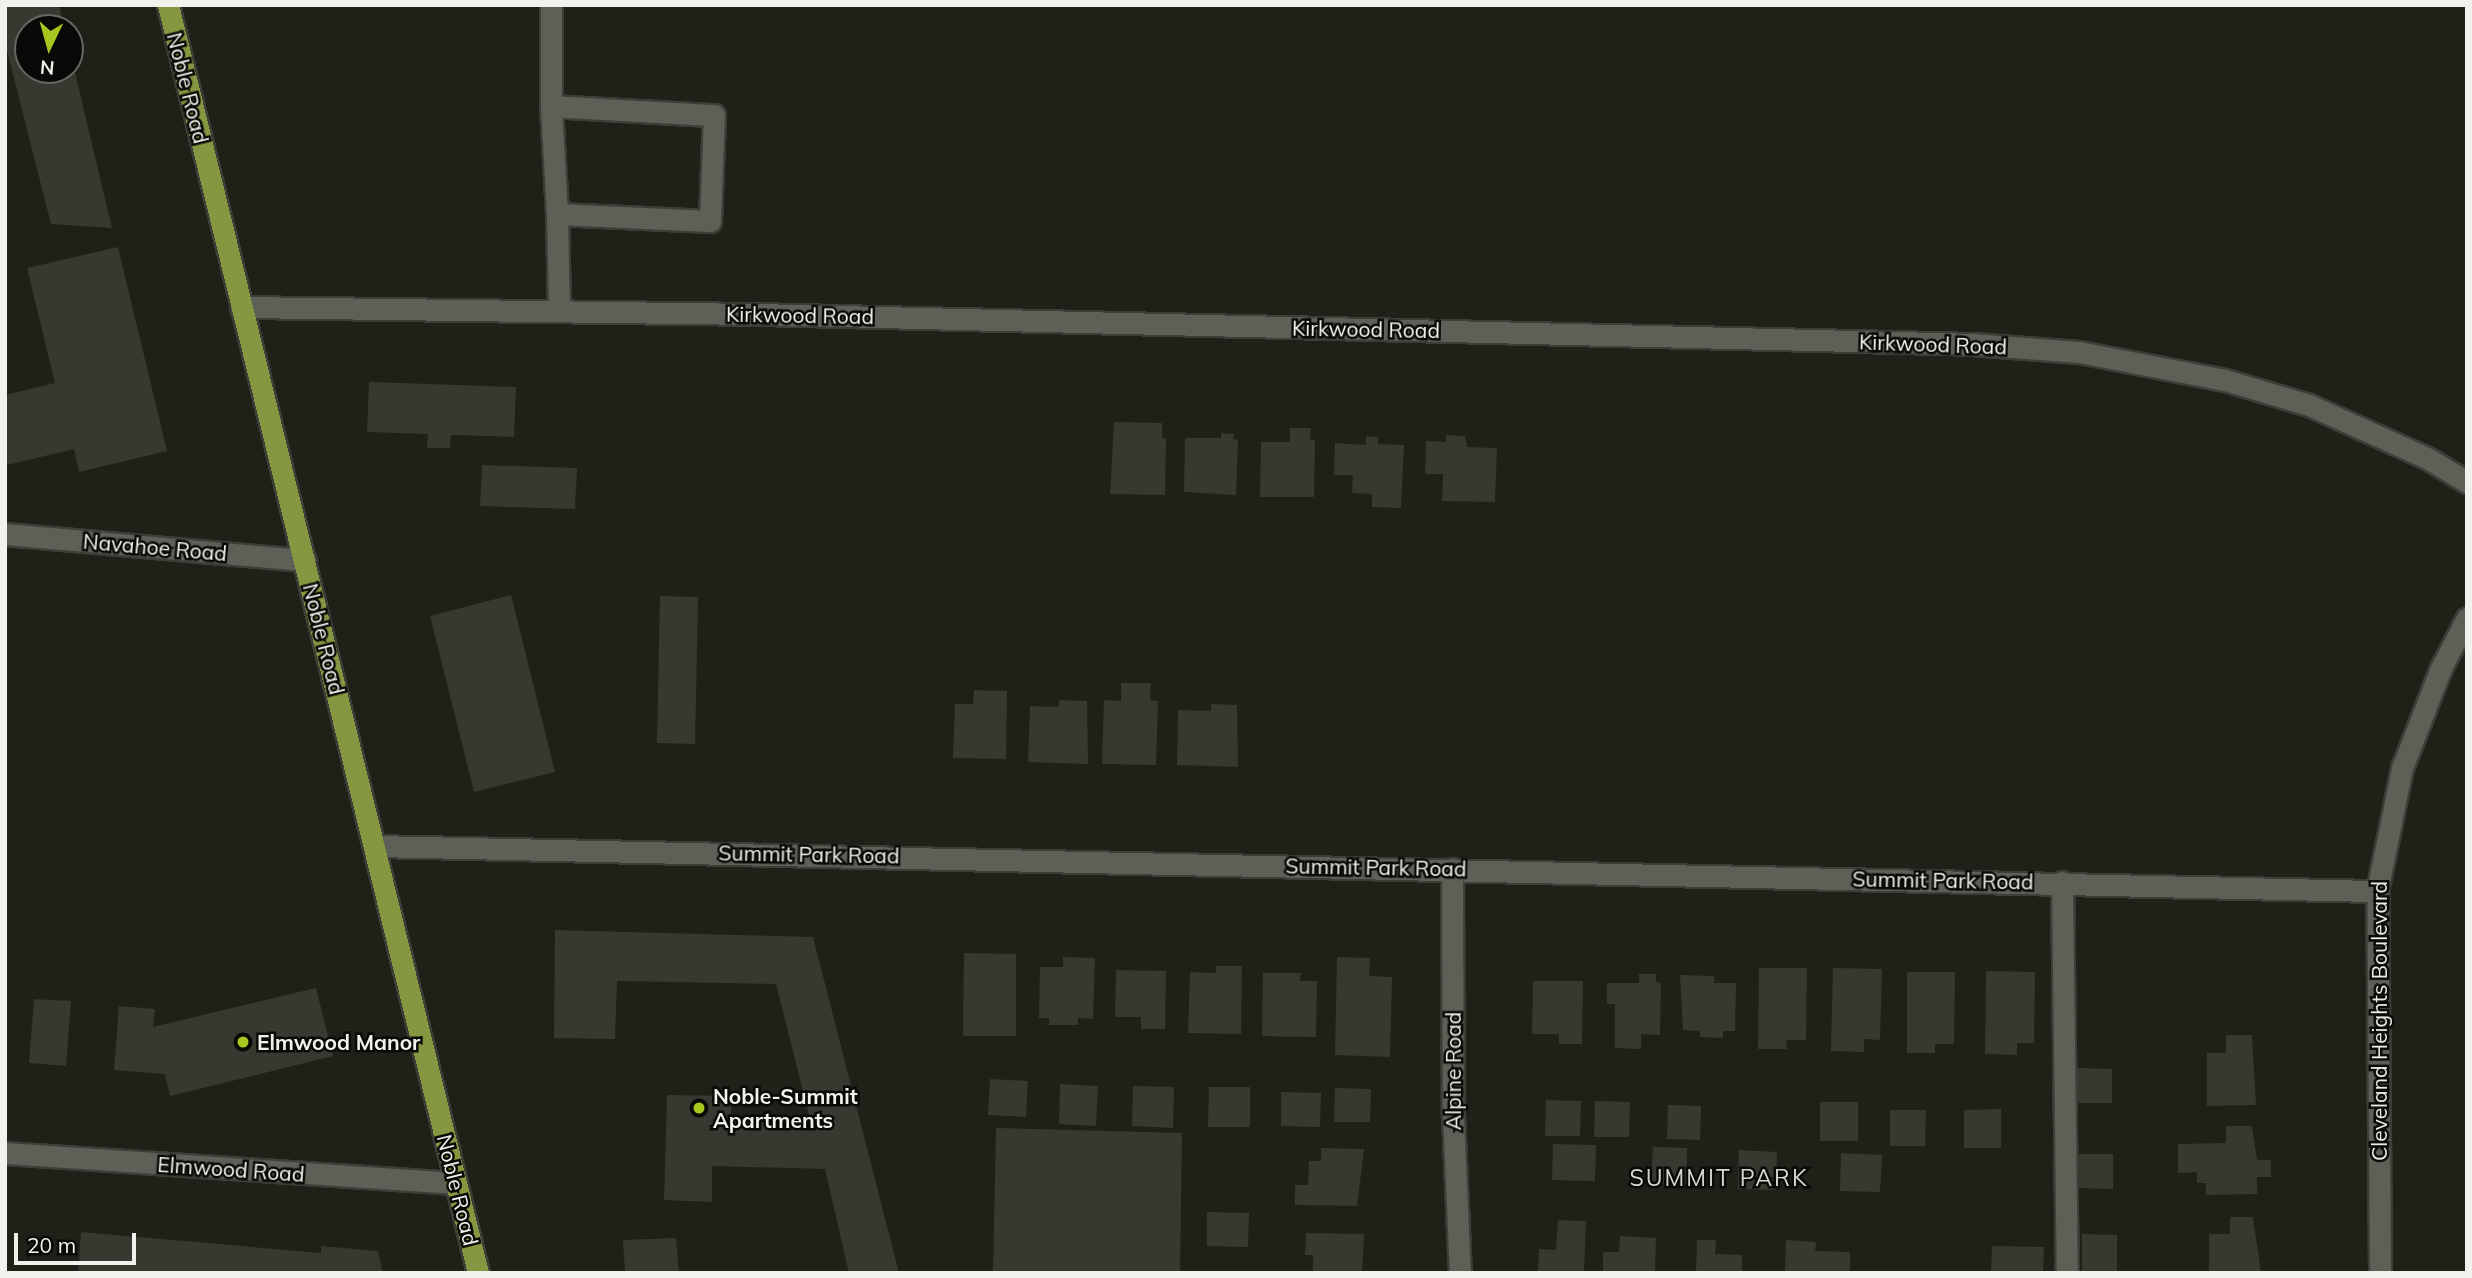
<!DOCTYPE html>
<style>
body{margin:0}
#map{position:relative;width:2472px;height:1278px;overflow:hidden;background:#1f2119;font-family:Mulish,sans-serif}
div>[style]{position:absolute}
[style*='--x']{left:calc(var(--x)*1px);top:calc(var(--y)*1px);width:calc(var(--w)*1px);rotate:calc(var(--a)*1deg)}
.building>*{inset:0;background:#363930}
.roads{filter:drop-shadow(2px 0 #3c3e37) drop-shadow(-2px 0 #3c3e37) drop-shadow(0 2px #3c3e37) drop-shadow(0 -2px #3c3e37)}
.minor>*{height:21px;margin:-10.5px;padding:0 10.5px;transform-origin:10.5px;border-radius:10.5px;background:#5d6056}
.major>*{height:21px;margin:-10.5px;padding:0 10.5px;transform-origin:10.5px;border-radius:10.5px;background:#859741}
.dots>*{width:19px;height:19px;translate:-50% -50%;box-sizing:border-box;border:4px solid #090a07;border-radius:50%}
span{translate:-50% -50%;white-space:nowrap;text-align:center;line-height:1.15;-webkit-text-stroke:5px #090a07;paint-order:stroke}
.street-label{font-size:21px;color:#f0f2ec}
.poi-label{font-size:21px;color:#f0f2ec;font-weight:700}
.left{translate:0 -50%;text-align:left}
.neighbourhood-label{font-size:23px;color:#d4d8cc;letter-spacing:2px}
.frame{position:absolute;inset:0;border:7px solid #f0f2ec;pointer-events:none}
.north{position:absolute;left:14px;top:14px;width:70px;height:70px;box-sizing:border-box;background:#090a07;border:2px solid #656763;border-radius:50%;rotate:185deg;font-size:19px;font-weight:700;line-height:28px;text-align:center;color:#f0f2ec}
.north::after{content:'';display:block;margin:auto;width:24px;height:32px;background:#a7c71e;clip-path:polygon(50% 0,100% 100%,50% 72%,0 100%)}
.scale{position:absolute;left:14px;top:1233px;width:122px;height:32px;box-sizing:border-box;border:4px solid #f0f2ec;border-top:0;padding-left:9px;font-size:21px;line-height:24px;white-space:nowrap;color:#f0f2ec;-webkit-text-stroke:5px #090a07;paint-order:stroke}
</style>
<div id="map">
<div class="building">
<i style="clip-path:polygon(5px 5px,59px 5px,64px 28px,28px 28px,28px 70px,70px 70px,71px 56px,112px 228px,51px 224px,5px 43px)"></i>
<i style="clip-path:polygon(118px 247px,167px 451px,79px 472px,74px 449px,7px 465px,5px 395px,55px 383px,27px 268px)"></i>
<i style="clip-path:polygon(369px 382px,516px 387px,514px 437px,451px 435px,450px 448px,427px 448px,428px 434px,367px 432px)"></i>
<i style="clip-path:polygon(1114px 422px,1162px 423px,1162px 438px,1166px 439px,1165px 495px,1110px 494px)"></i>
<i style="clip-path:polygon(1290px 428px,1311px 428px,1310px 440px,1315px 440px,1314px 497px,1260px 497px,1261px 442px,1290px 442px)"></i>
<i style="clip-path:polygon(1221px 433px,1234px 434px,1233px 439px,1238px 440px,1236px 495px,1184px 492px,1185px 438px,1221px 438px)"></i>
<i style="clip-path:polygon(1446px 435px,1465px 436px,1467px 447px,1497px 448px,1495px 502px,1442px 501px,1443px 474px,1425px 474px,1426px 441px,1446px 442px)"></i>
<i style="clip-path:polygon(1366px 436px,1378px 437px,1378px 444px,1404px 445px,1401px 508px,1372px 507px,1372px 494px,1352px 493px,1353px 475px,1334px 475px,1335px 443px,1366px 445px)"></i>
<i style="clip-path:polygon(482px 465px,577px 468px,575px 509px,480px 506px)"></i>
<i style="clip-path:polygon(511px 595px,555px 772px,474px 792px,430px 616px)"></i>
<i style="clip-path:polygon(660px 596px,698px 597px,695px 744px,657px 743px)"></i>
<i style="clip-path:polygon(1121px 683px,1151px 683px,1150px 700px,1158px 701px,1156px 765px,1102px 764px,1104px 700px,1121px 701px)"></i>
<i style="clip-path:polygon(974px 690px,1007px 691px,1006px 759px,953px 758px,955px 704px,973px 704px)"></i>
<i style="clip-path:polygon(1059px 700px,1087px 701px,1088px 764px,1028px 762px,1030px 706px,1059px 707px)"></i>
<i style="clip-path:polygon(1211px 704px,1237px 705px,1238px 767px,1177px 765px,1178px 710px,1211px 711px)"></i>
<i style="clip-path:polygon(555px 930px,813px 937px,899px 1273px,849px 1273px,825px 1169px,712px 1166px,712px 1202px,664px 1200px,667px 1095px,731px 1096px,731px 1120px,811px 1123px,776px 984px,617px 981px,615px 1039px,554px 1038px)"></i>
<i style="clip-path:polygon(964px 953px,1016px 954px,1016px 1036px,963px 1036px)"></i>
<i style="clip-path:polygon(1063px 957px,1095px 958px,1093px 1019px,1078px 1018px,1078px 1025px,1049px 1025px,1049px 1018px,1039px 1018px,1040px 967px,1063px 967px)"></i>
<i style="clip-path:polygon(1337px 957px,1370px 958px,1369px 976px,1392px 977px,1390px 1057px,1335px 1055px)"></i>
<i style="clip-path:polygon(1216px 966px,1242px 966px,1241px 1034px,1188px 1033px,1190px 972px,1216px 973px)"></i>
<i style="clip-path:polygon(1759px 968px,1807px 968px,1806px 1040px,1786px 1040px,1787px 1049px,1758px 1049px)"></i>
<i style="clip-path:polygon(1833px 968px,1882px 969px,1880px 1040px,1864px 1039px,1864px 1052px,1831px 1051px)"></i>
<i style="clip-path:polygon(1116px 970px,1166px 971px,1165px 1029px,1141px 1029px,1141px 1017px,1115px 1017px)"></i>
<i style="clip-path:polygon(1986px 971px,2035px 972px,2034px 1043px,2017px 1043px,2017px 1055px,1985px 1054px)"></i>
<i style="clip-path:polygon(1907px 972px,1955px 972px,1954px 1044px,1935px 1044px,1935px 1053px,1907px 1053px)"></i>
<i style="clip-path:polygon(1263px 973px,1301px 973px,1300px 981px,1317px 981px,1316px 1037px,1262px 1036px)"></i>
<i style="clip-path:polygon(1639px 974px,1656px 974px,1656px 982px,1661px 983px,1660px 1035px,1641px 1034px,1641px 1049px,1615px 1048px,1615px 1004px,1607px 1004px,1607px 983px,1639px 983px)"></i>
<i style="clip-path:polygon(1680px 975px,1714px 976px,1714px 983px,1736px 983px,1735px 1031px,1723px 1031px,1723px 1038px,1700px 1037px,1700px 1031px,1683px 1030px)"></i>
<i style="clip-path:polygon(1533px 981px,1583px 981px,1582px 1044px,1559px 1044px,1559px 1034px,1532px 1034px)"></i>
<i style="clip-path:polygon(316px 988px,333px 1056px,170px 1096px,165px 1074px,114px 1070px,119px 1006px,155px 1009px,153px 1027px)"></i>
<i style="clip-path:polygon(34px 999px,71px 1001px,66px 1066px,29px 1063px)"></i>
<i style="clip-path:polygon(2226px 1035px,2252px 1035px,2256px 1105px,2207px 1106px,2207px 1053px,2226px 1053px)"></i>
<i style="clip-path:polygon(2077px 1068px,2112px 1069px,2112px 1103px,2077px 1103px)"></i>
<i style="clip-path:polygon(990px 1079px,1028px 1081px,1026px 1117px,988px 1115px)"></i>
<i style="clip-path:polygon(1060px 1084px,1098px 1086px,1096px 1126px,1059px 1124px)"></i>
<i style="clip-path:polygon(1133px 1086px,1174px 1087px,1173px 1128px,1132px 1126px)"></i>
<i style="clip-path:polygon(1209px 1087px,1250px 1087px,1250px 1127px,1208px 1127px)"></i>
<i style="clip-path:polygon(1335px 1088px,1371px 1089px,1370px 1122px,1334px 1122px)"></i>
<i style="clip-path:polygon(1281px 1092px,1321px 1093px,1320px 1127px,1281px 1126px)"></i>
<i style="clip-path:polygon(1546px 1100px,1581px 1101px,1580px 1136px,1545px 1136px)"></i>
<i style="clip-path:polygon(1595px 1101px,1630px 1102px,1629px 1137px,1594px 1137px)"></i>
<i style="clip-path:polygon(1820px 1102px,1858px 1102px,1858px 1141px,1820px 1141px)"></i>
<i style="clip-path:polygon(1668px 1105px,1701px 1106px,1700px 1140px,1667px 1139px)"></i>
<i style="clip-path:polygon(2001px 1109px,2001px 1148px,1964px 1148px,1964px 1110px)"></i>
<i style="clip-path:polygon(1890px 1110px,1926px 1110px,1925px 1146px,1890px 1146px)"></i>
<i style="clip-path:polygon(2226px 1126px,2252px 1126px,2257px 1160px,2271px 1160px,2271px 1177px,2257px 1177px,2257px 1194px,2206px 1195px,2206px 1183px,2197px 1183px,2197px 1172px,2178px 1173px,2178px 1144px,2226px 1143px)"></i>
<i style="clip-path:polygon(996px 1128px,1182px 1133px,1180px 1273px,993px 1273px)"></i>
<i style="clip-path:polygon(1553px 1144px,1596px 1145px,1595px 1181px,1552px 1180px)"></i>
<i style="clip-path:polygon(1653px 1147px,1687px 1148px,1686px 1184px,1651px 1183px)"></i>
<i style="clip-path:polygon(1321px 1148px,1364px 1149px,1357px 1206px,1295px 1205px,1295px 1185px,1308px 1185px,1309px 1161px,1321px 1161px)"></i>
<i style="clip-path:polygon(1739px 1150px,1777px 1152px,1776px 1190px,1738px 1189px)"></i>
<i style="clip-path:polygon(1841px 1153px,1882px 1155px,1880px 1192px,1840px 1191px)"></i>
<i style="clip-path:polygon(2078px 1154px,2113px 1154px,2113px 1189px,2078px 1188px)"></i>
<i style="clip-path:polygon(1207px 1212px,1249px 1213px,1248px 1247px,1207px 1246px)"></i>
<i style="clip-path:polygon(2230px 1217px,2253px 1217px,2261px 1273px,2209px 1273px,2209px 1234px,2230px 1234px)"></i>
<i style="clip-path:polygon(1558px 1220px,1586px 1221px,1584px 1273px,1538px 1273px,1539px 1249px,1556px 1250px)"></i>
<i style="clip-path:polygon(81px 1232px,321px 1253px,321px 1246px,378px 1251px,383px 1273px,78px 1273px)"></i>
<i style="clip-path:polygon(1306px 1233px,1364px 1234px,1362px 1273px,1313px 1273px,1313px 1255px,1305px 1255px)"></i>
<i style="clip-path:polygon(2082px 1234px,2117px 1235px,2117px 1271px,2082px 1271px)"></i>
<i style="clip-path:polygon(1620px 1236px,1656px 1238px,1655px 1273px,1603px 1273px,1603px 1252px,1619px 1252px)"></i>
<i style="clip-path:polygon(676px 1238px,679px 1273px,625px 1273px,623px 1240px)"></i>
<i style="clip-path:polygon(1697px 1240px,1716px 1240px,1715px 1254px,1742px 1255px,1742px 1273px,1696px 1273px)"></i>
<i style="clip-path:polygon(1786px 1240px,1816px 1242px,1815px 1251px,1850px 1252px,1850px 1273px,1785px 1273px)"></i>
<i style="clip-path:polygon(1992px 1246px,2044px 1247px,2043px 1273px,1991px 1273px)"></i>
</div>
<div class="roads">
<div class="minor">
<i style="--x:551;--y:106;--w:163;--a:3.2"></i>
<i style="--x:714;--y:115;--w:106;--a:92.2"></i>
<i style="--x:710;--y:221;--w:153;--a:-177.4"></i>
<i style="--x:557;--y:214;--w:108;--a:-93.2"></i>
<i style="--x:551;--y:106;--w:101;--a:-90"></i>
<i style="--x:557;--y:214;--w:97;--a:88.8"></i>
<i style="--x:241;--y:307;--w:516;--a:0.78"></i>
<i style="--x:757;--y:314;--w:1215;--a:1.41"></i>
<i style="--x:1972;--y:344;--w:107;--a:4.3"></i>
<i style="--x:2079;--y:352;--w:149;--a:10.9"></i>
<i style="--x:2225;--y:380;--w:88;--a:16.6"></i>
<i style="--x:2309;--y:405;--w:129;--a:24.2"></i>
<i style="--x:2427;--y:458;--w:47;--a:31"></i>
<i style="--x:5;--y:534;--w:301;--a:5"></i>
<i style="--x:375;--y:846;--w:2003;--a:1.29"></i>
<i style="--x:1452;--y:869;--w:246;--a:89.8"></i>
<i style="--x:1453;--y:1115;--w:158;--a:87.5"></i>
<i style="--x:2062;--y:882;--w:391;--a:89.3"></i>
<i style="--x:5;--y:1153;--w:452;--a:3.8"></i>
<i style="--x:2380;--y:1273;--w:382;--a:-90.4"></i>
<i style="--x:2377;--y:891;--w:126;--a:-78.5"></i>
<i style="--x:2402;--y:768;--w:107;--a:-68.7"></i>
<i style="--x:2441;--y:668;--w:56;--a:-62.5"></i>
</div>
<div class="major">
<i style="--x:168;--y:5;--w:1305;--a:76.26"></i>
</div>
</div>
<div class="dots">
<i style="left:243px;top:1042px;background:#a7c71e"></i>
<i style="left:699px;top:1108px;background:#a7c71e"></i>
</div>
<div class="street-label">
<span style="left:188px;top:88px;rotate:76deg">Noble Road</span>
<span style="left:800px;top:315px;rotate:1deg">Kirkwood Road</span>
<span style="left:1366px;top:329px;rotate:1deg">Kirkwood Road</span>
<span style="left:1933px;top:344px;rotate:2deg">Kirkwood Road</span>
<span style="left:155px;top:547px;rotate:5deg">Navahoe Road</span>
<span style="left:324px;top:639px;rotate:76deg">Noble Road</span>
<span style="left:809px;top:854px;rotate:1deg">Summit Park Road</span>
<span style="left:1376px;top:867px;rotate:1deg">Summit Park Road</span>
<span style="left:1943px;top:880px;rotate:1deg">Summit Park Road</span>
<span style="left:2379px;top:1021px;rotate:-90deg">Cleveland Heights Boulevard</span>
<span style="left:1453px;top:1071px;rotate:-90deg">Alpine Road</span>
<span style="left:231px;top:1169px;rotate:4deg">Elmwood Road</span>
<span style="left:458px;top:1190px;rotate:76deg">Noble Road</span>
</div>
<div class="poi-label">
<span class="left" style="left:257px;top:1042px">Elmwood Manor</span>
<span class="left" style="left:713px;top:1108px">Noble-Summit<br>Apartments</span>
</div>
<div class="neighbourhood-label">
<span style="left:1719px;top:1178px">SUMMIT PARK</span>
</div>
<div class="frame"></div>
<div class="north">N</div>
<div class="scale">20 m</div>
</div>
